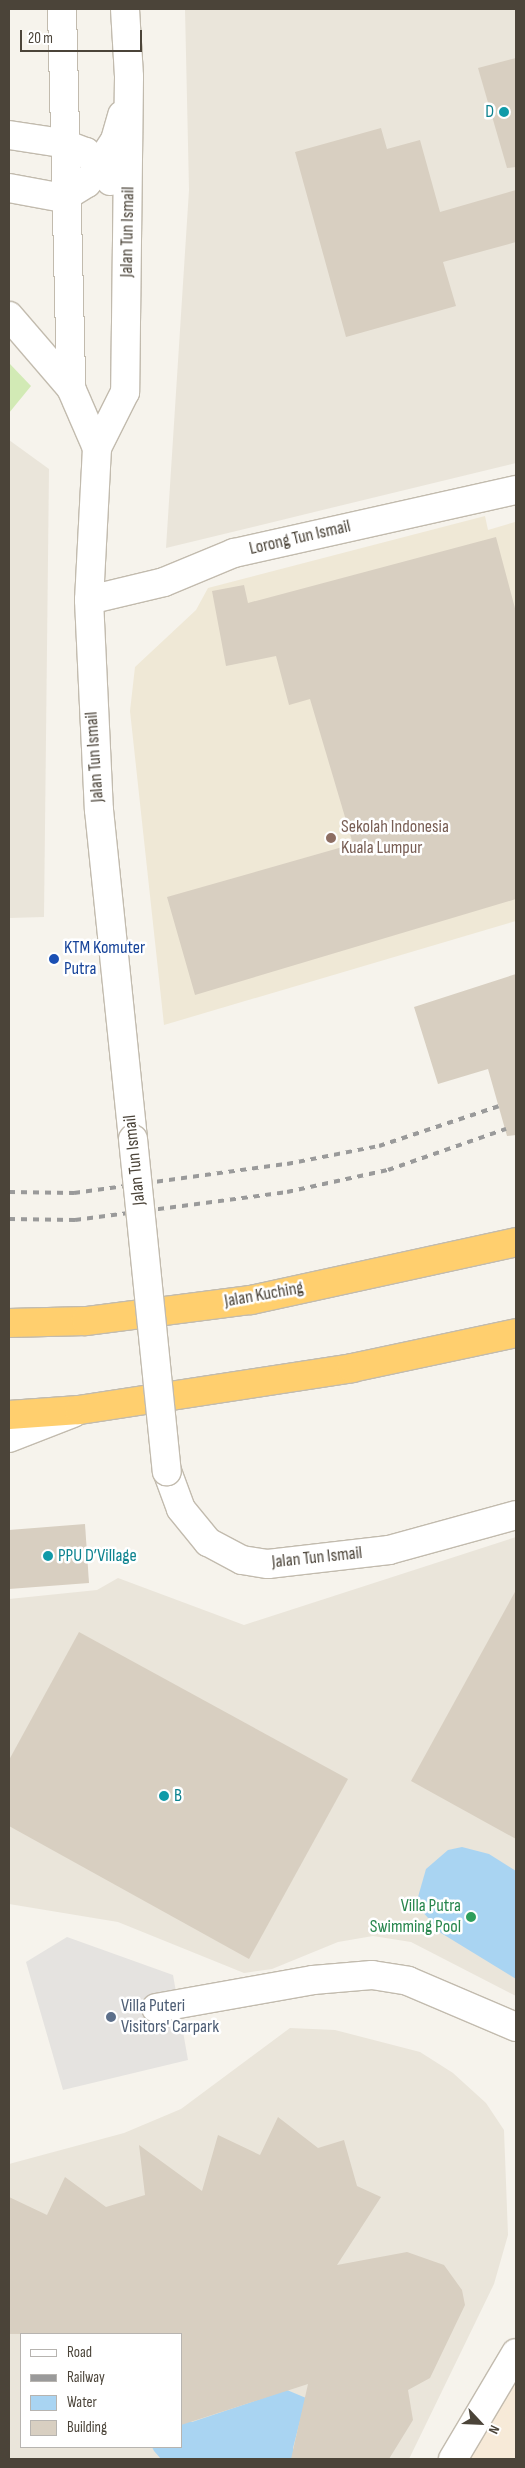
<!DOCTYPE html>
<meta charset="utf-8">
<style>
body{margin:0}
#map{position:relative;width:525px;height:2468px;overflow:hidden;background:#f6f3ec;font-family:"Sofia Sans Condensed",sans-serif}
div>[style]{position:absolute}
[style*='--x']{left:calc(var(--x)*1px);top:calc(var(--y)*1px);width:calc(var(--w)*1px);rotate:calc(var(--a)*1deg)}
.residential>*{inset:0;background:#eae5da}
.commercial>*{inset:0;background:#f7ead8}
.education>*{inset:0;background:#efe8d6}
.green>*{inset:0;background:#d2eab5}
.parking>*{inset:0;background:#e5e3e0}
.water>*{inset:0;background:#a9d4f2}
.building>*{inset:0;background:#d8cfc1}
.roads{filter:drop-shadow(1px 0 #c2bbae) drop-shadow(-1px 0 #c2bbae) drop-shadow(0 1px #c2bbae) drop-shadow(0 -1px #c2bbae)}
.minor>*{height:28px;margin:-14px;padding:0 14px;transform-origin:14px;border-radius:14px;background:#fff}
.highway>*{height:28px;margin:-14px;padding:0 14px;transform-origin:14px;border-radius:14px;background:#ffcf6e}
.rail>*{height:4px;margin-top:-2px;transform-origin:0;background:repeating-linear-gradient(90deg,#9a9a9a 0 6px,transparent 0 12px)}
.bridges{filter:drop-shadow(1px 0 #c2bbae) drop-shadow(-1px 0 #c2bbae) drop-shadow(0 1px #c2bbae) drop-shadow(0 -1px #c2bbae)}
.minor-bridge>*{height:28px;margin:-14px;padding:0 14px;transform-origin:14px;border-radius:14px;background:#fff}
.dots>*{width:14px;height:14px;translate:-50% -50%;box-sizing:border-box;border:2px solid #fff;border-radius:50%}
span{translate:-50% -50%;white-space:nowrap;text-align:center;line-height:1.15;-webkit-text-stroke:5px #fff;paint-order:stroke}
.culture-label{font-size:18px;color:#0d838f}
.right{translate:-100% -50%;text-align:right}
.left{translate:0 -50%;text-align:left}
.street-label{font-size:18px;color:#4b4439}
.education-label{font-size:18px;color:#785e54}
.transit-label{font-size:18px;color:#164399}
.leisure-label{font-size:18px;color:#27864d}
.service-label{font-size:18px;color:#4e5e75}
.frame{position:absolute;inset:0;border:10px solid #4b4439;pointer-events:none}
.legend{position:absolute;left:20px;top:2333px;width:162px;height:115px;box-sizing:border-box;background:#fff;border:1px solid #b7b4b0;margin:0;padding:6px 9px;list-style:none;font-size:15px;color:#4b4439}
.legend li{display:flex;align-items:center;gap:10px;height:25px}
.legend b{width:25px;border:1px solid #b7b4b0}
.north{position:absolute;left:455px;top:2398px;width:50px;height:50px;-webkit-text-stroke:4px #fff;paint-order:stroke;rotate:115deg;font-size:14px;font-weight:700;line-height:20px;text-align:center;color:#4b4439}
.north::after{content:'';display:block;margin:auto;width:18px;height:22px;background:#4b4439;clip-path:polygon(50% 0,100% 100%,50% 72%,0 100%)}
.scale{position:absolute;left:20px;top:30px;width:122px;height:22px;box-sizing:border-box;border:2px solid #4b4439;border-top:0;padding-left:6px;font-size:15px;line-height:18px;white-space:nowrap;color:#4b4439;-webkit-text-stroke:4px #fff;paint-order:stroke}
</style>
<div id="map">
<div class="residential">
<i style="clip-path:polygon(185px 9px,516px 9px,516px 463px,166px 548px,189px 190px)"></i>
<i style="clip-path:polygon(9px 440px,49px 469px,44px 917px,9px 918px)"></i>
<i style="clip-path:polygon(516px 1537px,516px 1996px,411px 1942px,373px 1936px,338px 1942px,272px 1969px,244px 1973px,118px 1922px,9px 1904px,9px 1599px,97px 1590px,118px 1578px,244px 1625px)"></i>
<i style="clip-path:polygon(evenodd,290px 2028px,335px 2030px,420px 2052px,453px 2073px,486px 2103px,504px 2130px,508px 2235px,494px 2284px,409px 2459px,9px 2459px,9px 2164px,124px 2133px,181px 2109px,290px 2028px,21px 2334px,181px 2334px,181px 2447px,21px 2447px,21px 2334px)"></i>
</div>
<div class="commercial">
<i style="clip-path:polygon(516px 2370px,516px 2459px,465px 2459px)"></i>
</div>
<div class="education">
<i style="clip-path:polygon(485px 516px,488px 530px,515px 522px,516px 526px,516px 921px,164px 1025px,130px 711px,135px 667px,196px 610px,208px 588px)"></i>
</div>
<div class="green">
<i style="clip-path:polygon(9px 363px,31px 386px,9px 413px)"></i>
</div>
<div class="parking">
<i style="clip-path:polygon(67px 1937px,173px 1975px,188px 2060px,63px 2090px,26px 1962px)"></i>
</div>
<div class="water">
<i style="clip-path:polygon(462px 1847px,489px 1854px,516px 1871px,516px 1979px,441px 1933px,422px 1911px,418px 1897px,426px 1869px,448px 1850px)"></i>
<i style="clip-path:polygon(287px 2390px,306px 2398px,293px 2448px,297px 2459px,161px 2459px,154px 2451px,152px 2447px,181px 2447px,181px 2416px,192px 2422px)"></i>
</div>
<div class="building">
<i style="clip-path:polygon(516px 58px,516px 167px,507px 168px,478px 68px)"></i>
<i style="clip-path:polygon(381px 128px,387px 149px,420px 140px,440px 212px,516px 190px,516px 242px,443px 262px,456px 306px,346px 337px,295px 152px)"></i>
<i style="clip-path:polygon(496px 537px,516px 612px,516px 899px,195px 995px,167px 897px,353px 844px,310px 699px,289px 705px,276px 656px,226px 666px,212px 591px,244px 585px,248px 603px)"></i>
<i style="clip-path:polygon(516px 974px,516px 1135px,507px 1136px,488px 1069px,438px 1084px,414px 1007px)"></i>
<i style="clip-path:polygon(85px 1524px,89px 1583px,9px 1589px,9px 1530px)"></i>
<i style="clip-path:polygon(516px 1590px,516px 1839px,411px 1781px)"></i>
<i style="clip-path:polygon(79px 1632px,348px 1779px,249px 1959px,9px 1826px,9px 1760px)"></i>
<i style="clip-path:polygon(278px 2117px,318px 2148px,344px 2140px,357px 2186px,381px 2197px,337px 2265px,407px 2252px,444px 2265px,462px 2290px,465px 2305px,430px 2378px,408px 2390px,413px 2420px,389px 2459px,291px 2459px,308px 2384px,181px 2425px,181px 2334px,9px 2334px,9px 2197px,47px 2215px,65px 2177px,106px 2207px,145px 2195px,139px 2145px,202px 2191px,218px 2135px,260px 2155px)"></i>
</div>
<div class="roads">
<div class="minor">
<i style="--x:62;--y:9;--w:379;--a:88.6"></i>
<i style="--x:71;--y:388;--w:65;--a:66.6"></i>
<i style="--x:125;--y:9;--w:68;--a:86.6"></i>
<i style="--x:129;--y:77;--w:315;--a:90.7"></i>
<i style="--x:125;--y:392;--w:63;--a:116.6"></i>
<i style="--x:97;--y:448;--w:152;--a:93"></i>
<i style="--x:89;--y:600;--w:210;--a:87.3"></i>
<i style="--x:99;--y:810;--w:331;--a:84.1"></i>
<i style="--x:9;--y:135;--w:54;--a:8.6"></i>
<i style="--x:62;--y:143;--w:26;--a:21"></i>
<i style="--x:86;--y:152;--w:38;--a:50"></i>
<i style="--x:9;--y:188;--w:55;--a:10.5"></i>
<i style="--x:63;--y:198;--w:28;--a:-32"></i>
<i style="--x:87;--y:183;--w:51;--a:-56.9"></i>
<i style="--x:115;--y:140;--w:26;--a:-74"></i>
<i style="--x:9;--y:316;--w:95;--a:49.3"></i>
<i style="--x:89;--y:600;--w:77;--a:-13.5"></i>
<i style="--x:164;--y:582;--w:76;--a:-22.5"></i>
<i style="--x:234;--y:553;--w:289;--a:-12.6"></i>
<i style="--x:9;--y:1438;--w:69;--a:-21.3"></i>
<i style="--x:167;--y:1471;--w:40;--a:69.8"></i>
<i style="--x:181;--y:1509;--w:43;--a:50.7"></i>
<i style="--x:208;--y:1542;--w:38;--a:28"></i>
<i style="--x:242;--y:1560;--w:26;--a:9"></i>
<i style="--x:268;--y:1564;--w:122;--a:-6.6"></i>
<i style="--x:389;--y:1550;--w:132;--a:-15.4"></i>
<i style="--x:156;--y:2008;--w:159;--a:-10.1"></i>
<i style="--x:313;--y:1980;--w:59;--a:-4.8"></i>
<i style="--x:372;--y:1975;--w:36;--a:9"></i>
<i style="--x:408;--y:1981;--w:117;--a:23.1"></i>
<i style="--x:453;--y:2459;--w:123;--a:-59.3"></i>
</div>
<div class="highway">
<i style="--x:9;--y:1323;--w:77;--a:-1.5"></i>
<i style="--x:86;--y:1321;--w:166;--a:-7.3"></i>
<i style="--x:251;--y:1300;--w:271;--a:-12.3"></i>
<i style="--x:9;--y:1415;--w:70;--a:-4.1"></i>
<i style="--x:79;--y:1410;--w:276;--a:-8.7"></i>
<i style="--x:352;--y:1368;--w:168;--a:-12"></i>
</div>
</div>
<div class="rail">
<i style="--x:9;--y:1192;--w:65;--a:0.9"></i>
<i style="--x:74;--y:1193;--w:215;--a:-7.8"></i>
<i style="--x:287;--y:1164;--w:94;--a:-11.1"></i>
<i style="--x:379;--y:1146;--w:126;--a:-18.4"></i>
<i style="--x:9;--y:1219;--w:66;--a:0.9"></i>
<i style="--x:75;--y:1220;--w:214;--a:-7.5"></i>
<i style="--x:287;--y:1192;--w:103;--a:-12.3"></i>
<i style="--x:388;--y:1170;--w:125;--a:-19.2"></i>
</div>
<div class="bridges">
<div class="minor-bridge">
<i style="--x:133;--y:1139;--w:334;--a:84.2"></i>
</div>
</div>
<div class="dots">
<i style="left:504px;top:112px;background:#0f9aa8"></i>
<i style="left:331px;top:838px;background:#8d6e63"></i>
<i style="left:54px;top:959px;background:#1a4fb4"></i>
<i style="left:48px;top:1556px;background:#0f9aa8"></i>
<i style="left:164px;top:1796px;background:#0f9aa8"></i>
<i style="left:471px;top:1917px;background:#2e9e5b"></i>
<i style="left:111px;top:2017px;background:#5c6f8a"></i>
</div>
<div class="culture-label">
<span class="right" style="left:494px;top:112px">D</span>
<span class="left" style="left:58px;top:1556px">PPU D’Village</span>
<span class="left" style="left:174px;top:1796px">B</span>
</div>
<div class="street-label">
<span style="left:128px;top:232px;rotate:-89deg">Jalan Tun Ismail</span>
<span style="left:300px;top:538px;rotate:-13deg">Lorong Tun Ismail</span>
<span style="left:95px;top:757px;rotate:-94deg">Jalan Tun Ismail</span>
<span style="left:135px;top:1160px;rotate:-96deg">Jalan Tun Ismail</span>
<span style="left:264px;top:1295px;rotate:-10deg">Jalan Kuching</span>
<span style="left:317px;top:1558px;rotate:-6deg">Jalan Tun Ismail</span>
</div>
<div class="education-label">
<span class="left" style="left:341px;top:838px">Sekolah Indonesia<br>Kuala Lumpur</span>
</div>
<div class="transit-label">
<span class="left" style="left:64px;top:959px">KTM Komuter<br>Putra</span>
</div>
<div class="leisure-label">
<span class="right" style="left:461px;top:1917px">Villa Putra<br>Swimming Pool</span>
</div>
<div class="service-label">
<span class="left" style="left:121px;top:2017px">Villa Puteri<br>Visitors' Carpark</span>
</div>
<div class="frame"></div>
<ul class="legend">
<li><b style="height:6px;background:#fff"></b>Road</li>
<li><b style="height:6px;background:#9a9a9a"></b>Railway</li>
<li><b style="height:14px;background:#a9d4f2"></b>Water</li>
<li><b style="height:14px;background:#d8cfc1"></b>Building</li>
</ul>
<div class="north">N</div>
<div class="scale">20 m</div>
</div>
